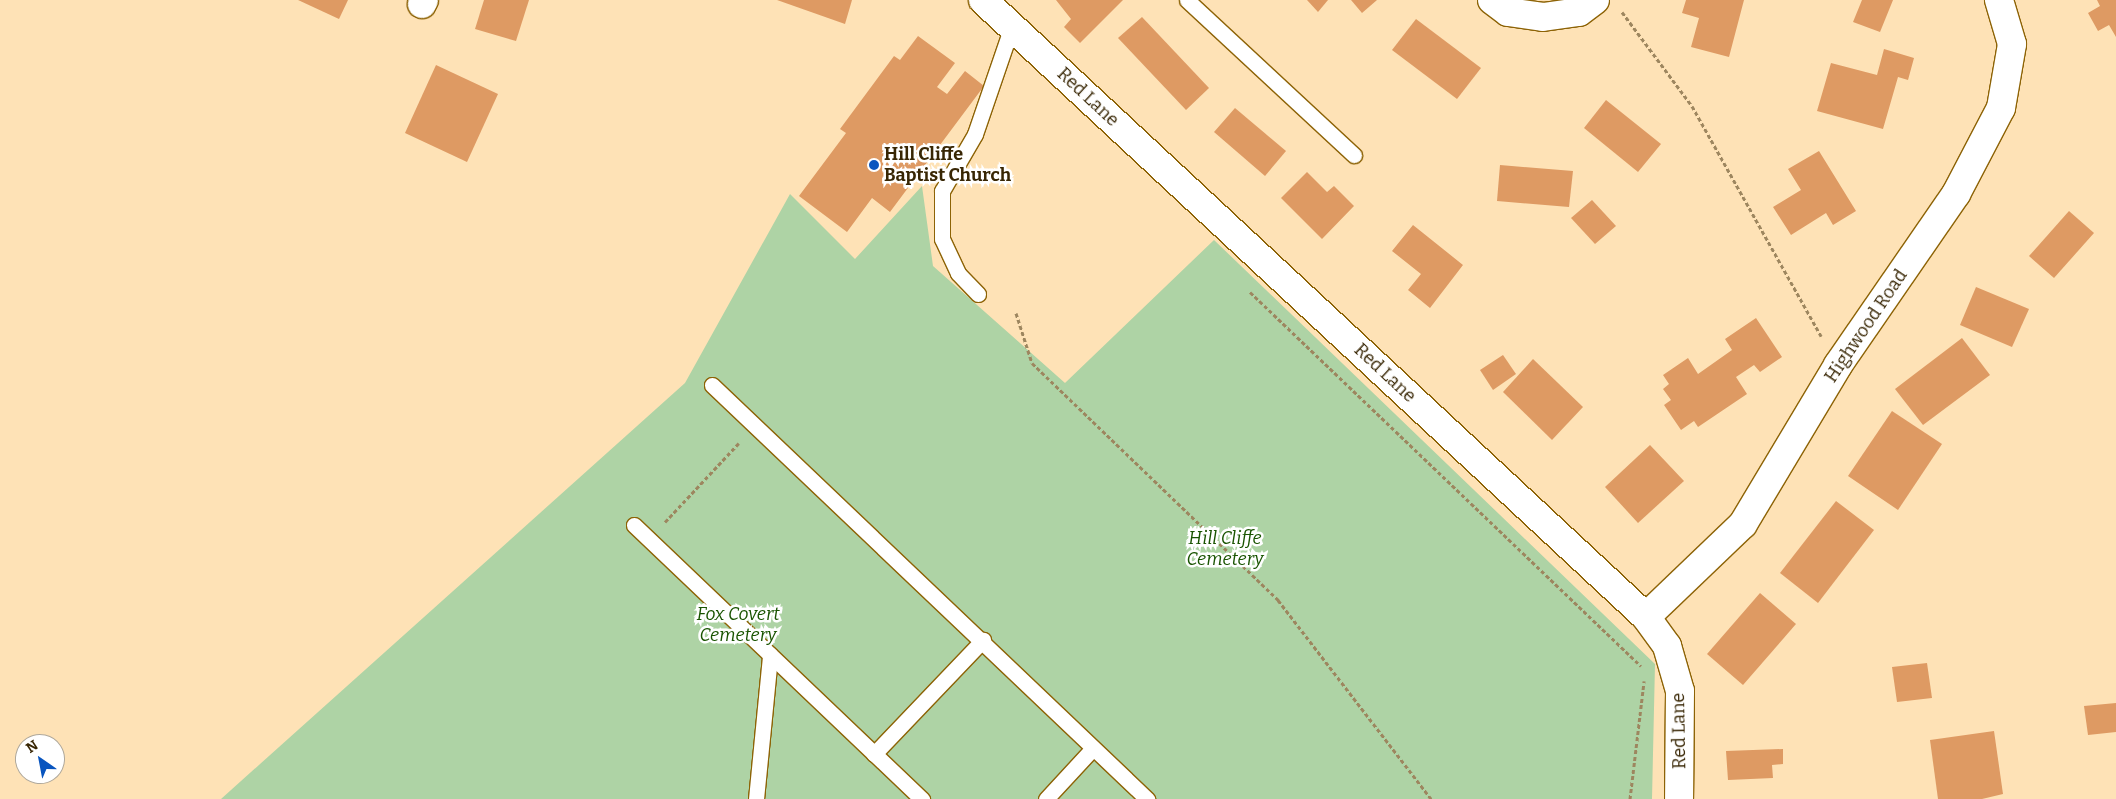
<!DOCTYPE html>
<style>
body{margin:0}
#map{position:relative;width:2116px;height:799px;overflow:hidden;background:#fee2b6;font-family:Bitter,serif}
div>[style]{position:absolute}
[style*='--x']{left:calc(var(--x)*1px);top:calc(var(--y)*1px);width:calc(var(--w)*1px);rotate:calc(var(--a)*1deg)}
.green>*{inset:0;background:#aed3a5}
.building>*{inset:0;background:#de9a63}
.path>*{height:3px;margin-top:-1.5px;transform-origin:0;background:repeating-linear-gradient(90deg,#9d865f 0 4px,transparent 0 6.5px)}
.roads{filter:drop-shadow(1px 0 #8d6306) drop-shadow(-1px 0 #8d6306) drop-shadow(0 1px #8d6306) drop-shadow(0 -1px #8d6306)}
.service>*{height:15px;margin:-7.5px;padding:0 7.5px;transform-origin:7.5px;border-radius:7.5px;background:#fff}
.minor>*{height:28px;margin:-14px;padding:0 14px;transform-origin:14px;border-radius:14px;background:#fff}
.tertiary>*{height:28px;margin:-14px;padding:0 14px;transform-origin:14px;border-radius:14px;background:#fff}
.dots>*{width:14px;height:14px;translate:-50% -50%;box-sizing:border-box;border:2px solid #fff;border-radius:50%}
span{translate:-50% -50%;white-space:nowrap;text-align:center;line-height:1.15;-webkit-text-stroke:5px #fff;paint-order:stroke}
.street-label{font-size:18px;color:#382604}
.poi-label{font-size:18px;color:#382604;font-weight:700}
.left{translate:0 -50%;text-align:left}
.park-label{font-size:18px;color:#195401;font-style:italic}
.north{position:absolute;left:15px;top:734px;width:50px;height:50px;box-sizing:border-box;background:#fff;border:1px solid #afa89b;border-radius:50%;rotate:327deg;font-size:14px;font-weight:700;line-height:20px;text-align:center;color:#382604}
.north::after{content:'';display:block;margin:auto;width:18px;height:22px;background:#0955bf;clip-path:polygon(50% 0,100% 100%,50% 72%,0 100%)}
</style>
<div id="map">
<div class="green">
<i style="clip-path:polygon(922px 186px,933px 266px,1065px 383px,1214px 240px,1655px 664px,1652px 799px,221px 799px,685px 383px,790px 194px,855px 259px)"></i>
</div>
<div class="building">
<i style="clip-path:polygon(298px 0,348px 0,339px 19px)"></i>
<i style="clip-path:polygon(484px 0,529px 0,516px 41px,475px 29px)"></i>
<i style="clip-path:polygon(777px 0,852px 0,845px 24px)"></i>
<i style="clip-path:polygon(1056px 0,1123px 0,1080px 43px,1064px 27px,1071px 19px)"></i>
<i style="clip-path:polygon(1307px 0,1328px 0,1318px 12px)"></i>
<i style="clip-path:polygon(1351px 0,1377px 0,1362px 13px)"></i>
<i style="clip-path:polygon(1686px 0,1744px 0,1729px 57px,1691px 47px,1699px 18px,1682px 13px)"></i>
<i style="clip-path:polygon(1862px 0,1893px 0,1880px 32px,1853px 22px)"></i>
<i style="clip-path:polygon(2097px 0,2116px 0,2116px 37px,2109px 25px,2098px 31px,2088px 13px,2100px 6px)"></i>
<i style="clip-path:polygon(1142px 17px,1209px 88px,1186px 110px,1118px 38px)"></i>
<i style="clip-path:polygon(1416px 19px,1481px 68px,1457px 99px,1392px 50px)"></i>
<i style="clip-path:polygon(918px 36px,955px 63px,937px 87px,947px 94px,965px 71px,984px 86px,890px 212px,872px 198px,847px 232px,799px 196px,846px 133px,840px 129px,894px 56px,900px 60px)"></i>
<i style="clip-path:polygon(1884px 49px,1914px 58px,1908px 80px,1898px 77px,1883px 129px,1817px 111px,1831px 63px,1877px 75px)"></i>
<i style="clip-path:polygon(436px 65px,498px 94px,467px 162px,405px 133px)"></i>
<i style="clip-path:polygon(1606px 100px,1661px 144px,1638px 172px,1584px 128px)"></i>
<i style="clip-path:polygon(1235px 108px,1286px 151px,1265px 176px,1214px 132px)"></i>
<i style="clip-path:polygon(1819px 151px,1856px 211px,1833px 225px,1826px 213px,1791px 235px,1773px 207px,1801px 190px,1788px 169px)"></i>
<i style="clip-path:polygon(1500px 165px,1573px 171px,1569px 207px,1497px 201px)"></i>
<i style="clip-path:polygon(1307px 172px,1327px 192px,1334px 186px,1354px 206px,1322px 239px,1281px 198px)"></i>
<i style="clip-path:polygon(1592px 200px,1616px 226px,1595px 244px,1571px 218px)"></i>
<i style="clip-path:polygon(2069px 211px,2094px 233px,2054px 278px,2029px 256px)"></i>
<i style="clip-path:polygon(1413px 225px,1463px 265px,1430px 308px,1408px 290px,1421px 274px,1392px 251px)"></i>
<i style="clip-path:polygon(1976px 287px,2029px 309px,2012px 347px,1960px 325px)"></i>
<i style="clip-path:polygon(1756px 318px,1782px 357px,1760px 372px,1754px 365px,1736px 377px,1747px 394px,1698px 427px,1694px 421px,1681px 430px,1664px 405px,1671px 400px,1663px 389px,1669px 384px,1663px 375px,1688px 358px,1698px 374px,1732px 350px,1725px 339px)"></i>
<i style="clip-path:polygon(1962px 338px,1990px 375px,1923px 425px,1895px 389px)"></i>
<i style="clip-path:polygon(1503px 355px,1516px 374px,1493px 390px,1480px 370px)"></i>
<i style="clip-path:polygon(1533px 359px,1583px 407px,1552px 440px,1503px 392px)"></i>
<i style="clip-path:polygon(1892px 411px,1942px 444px,1898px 510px,1848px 476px)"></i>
<i style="clip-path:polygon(1650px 445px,1684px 481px,1638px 523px,1605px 487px)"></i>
<i style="clip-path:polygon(1836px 501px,1874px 530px,1818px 603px,1780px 573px)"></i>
<i style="clip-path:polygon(1760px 593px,1796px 624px,1743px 685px,1707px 654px)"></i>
<i style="clip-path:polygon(1927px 663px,1932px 698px,1897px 702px,1892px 667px)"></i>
<i style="clip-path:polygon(2116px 703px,2116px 732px,2088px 735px,2084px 706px)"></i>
<i style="clip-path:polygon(1994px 731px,2003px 794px,1982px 799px,1938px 799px,1930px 740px)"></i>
<i style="clip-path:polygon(1783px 749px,1783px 764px,1772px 765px,1773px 778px,1728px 780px,1726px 751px)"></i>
</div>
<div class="path">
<i style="--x:1622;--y:12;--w:117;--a:53.3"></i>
<i style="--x:1692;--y:106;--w:264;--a:60.7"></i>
<i style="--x:1250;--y:292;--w:541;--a:43.73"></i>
<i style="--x:1016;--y:313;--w:52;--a:72.3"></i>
<i style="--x:1032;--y:363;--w:342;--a:43.9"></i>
<i style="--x:1278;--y:600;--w:251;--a:52.4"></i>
<i style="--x:665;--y:522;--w:108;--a:-46.9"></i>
<i style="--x:1630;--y:799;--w:119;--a:-83.2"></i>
</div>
<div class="roads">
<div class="service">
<i style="--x:1187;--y:0;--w:228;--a:42.9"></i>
<i style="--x:978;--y:294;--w:29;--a:-134"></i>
<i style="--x:958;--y:273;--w:38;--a:-115"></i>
<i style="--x:942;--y:239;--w:48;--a:-90"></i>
<i style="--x:942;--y:191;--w:66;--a:-59.9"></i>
<i style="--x:975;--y:134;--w:114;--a:-71.1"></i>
<i style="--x:712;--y:385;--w:601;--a:43.58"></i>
<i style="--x:634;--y:525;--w:398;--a:43.6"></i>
<i style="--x:874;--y:754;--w:158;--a:-46.3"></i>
<i style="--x:756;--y:799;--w:145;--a:-84.4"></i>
<i style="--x:1046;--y:799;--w:69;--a:-47.3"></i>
</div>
<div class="minor">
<i style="--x:1492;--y:0;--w:20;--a:37"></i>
<i style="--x:1508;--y:12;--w:35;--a:8"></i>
<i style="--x:1543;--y:17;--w:36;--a:-8"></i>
<i style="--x:1579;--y:12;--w:20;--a:-37"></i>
<i style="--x:422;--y:4;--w:4;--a:-63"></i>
<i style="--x:1646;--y:617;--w:134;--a:-43.8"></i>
<i style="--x:1743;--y:524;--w:185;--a:-59.1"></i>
<i style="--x:1838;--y:365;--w:208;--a:-55.4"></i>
<i style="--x:1956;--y:194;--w:97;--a:-62.4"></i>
<i style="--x:2001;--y:108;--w:65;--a:-80.2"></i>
<i style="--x:2012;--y:44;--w:46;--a:-106.5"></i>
</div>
<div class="tertiary">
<i style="--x:983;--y:0;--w:906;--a:42.94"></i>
<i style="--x:1646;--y:617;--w:36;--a:54"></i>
<i style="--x:1667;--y:646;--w:47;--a:73.9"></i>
<i style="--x:1680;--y:691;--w:108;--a:90.5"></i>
</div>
</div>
<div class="dots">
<i style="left:874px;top:165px;background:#0955bf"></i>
</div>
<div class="street-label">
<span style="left:1088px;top:97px;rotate:43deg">Red Lane</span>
<span style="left:1866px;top:326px;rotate:-56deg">Highwood Road</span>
<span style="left:1385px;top:373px;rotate:43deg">Red Lane</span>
<span style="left:1679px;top:731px;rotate:-91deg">Red Lane</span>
</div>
<div class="poi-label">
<span class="left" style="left:884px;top:165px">Hill Cliffe<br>Baptist Church</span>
</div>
<div class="park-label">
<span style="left:1225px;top:549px">Hill Cliffe<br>Cemetery</span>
<span style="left:738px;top:625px">Fox Covert<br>Cemetery</span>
</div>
<div class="north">N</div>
</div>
